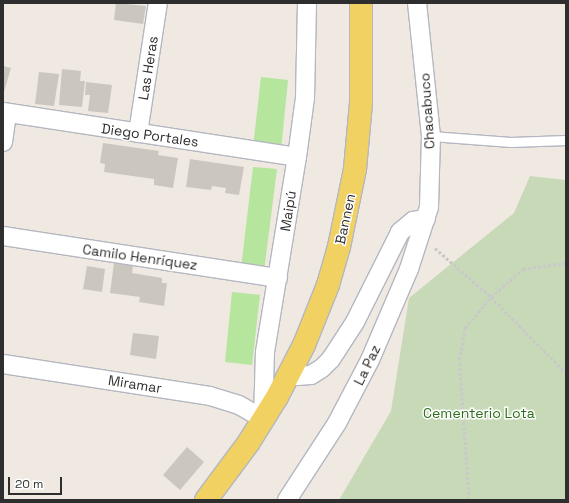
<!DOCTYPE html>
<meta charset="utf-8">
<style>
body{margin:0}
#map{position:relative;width:569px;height:503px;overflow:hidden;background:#efe9e1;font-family:"Space Grotesk",sans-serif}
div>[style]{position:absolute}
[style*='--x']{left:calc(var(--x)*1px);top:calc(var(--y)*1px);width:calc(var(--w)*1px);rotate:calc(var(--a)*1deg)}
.green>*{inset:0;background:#b6e59e}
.cemetery>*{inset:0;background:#c8d9b8}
.building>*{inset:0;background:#cbc7bf}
.path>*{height:2.5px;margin-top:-1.25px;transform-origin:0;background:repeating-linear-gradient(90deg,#c9c9c9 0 3px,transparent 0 5px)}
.roads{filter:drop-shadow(1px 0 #b4b7c1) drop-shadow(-1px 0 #b4b7c1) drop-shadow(0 1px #b4b7c1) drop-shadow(0 -1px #b4b7c1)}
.lane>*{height:9px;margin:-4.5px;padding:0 4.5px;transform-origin:4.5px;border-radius:4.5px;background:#fff}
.street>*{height:18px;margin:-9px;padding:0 9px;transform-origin:9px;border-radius:9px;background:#fff}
.primary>*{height:22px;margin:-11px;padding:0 11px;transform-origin:11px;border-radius:11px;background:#f2d163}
span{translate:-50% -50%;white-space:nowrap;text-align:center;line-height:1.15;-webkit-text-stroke:3px #fff;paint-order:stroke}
.street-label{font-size:14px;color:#2e2e2e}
.park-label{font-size:14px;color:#2c6e1b}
.frame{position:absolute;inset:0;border:4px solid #2e2e2e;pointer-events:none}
.scale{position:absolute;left:8px;top:477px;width:54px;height:18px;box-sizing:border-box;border:2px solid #2e2e2e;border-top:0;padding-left:5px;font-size:12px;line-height:14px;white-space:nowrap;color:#2e2e2e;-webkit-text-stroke:3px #fff;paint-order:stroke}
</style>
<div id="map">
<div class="green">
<i style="clip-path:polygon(261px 77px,288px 80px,281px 150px,253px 147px)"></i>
<i style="clip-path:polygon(253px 167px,277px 169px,264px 271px,241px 268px)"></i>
<i style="clip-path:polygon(232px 292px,260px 295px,252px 365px,225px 362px)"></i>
</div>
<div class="cemetery">
<i style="clip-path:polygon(530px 176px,566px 180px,566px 500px,339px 500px,391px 411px,409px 298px,514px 213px)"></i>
</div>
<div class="building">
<i style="clip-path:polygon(116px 3px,146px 6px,143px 24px,114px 20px)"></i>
<i style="clip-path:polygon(3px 66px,11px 68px,3px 95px)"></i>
<i style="clip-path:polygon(62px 69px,81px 71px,80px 81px,85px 81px,82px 107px,59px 105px)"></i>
<i style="clip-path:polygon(39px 72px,59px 74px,54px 106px,35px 104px)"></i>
<i style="clip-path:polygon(86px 82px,112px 85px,108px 113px,88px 111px,90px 95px,85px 95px)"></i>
<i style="clip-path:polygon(103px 143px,159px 151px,158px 155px,178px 158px,173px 188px,154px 185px,154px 179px,104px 172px,105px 164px,100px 163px)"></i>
<i style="clip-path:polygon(190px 159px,244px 167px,239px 195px,225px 193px,226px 188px,212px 186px,211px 190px,186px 187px)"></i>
<i style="clip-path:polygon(114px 263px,133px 266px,132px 273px,162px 278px,162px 283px,167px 283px,164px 306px,139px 302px,140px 297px,110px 293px)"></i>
<i style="clip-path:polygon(87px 266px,105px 269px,102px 292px,83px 289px)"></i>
<i style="clip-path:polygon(133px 333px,159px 336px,156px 359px,130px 355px)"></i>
<i style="clip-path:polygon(187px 447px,204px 462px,180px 490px,163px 475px)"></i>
</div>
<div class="path">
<i style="--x:435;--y:248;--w:74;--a:41.2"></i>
<i style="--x:491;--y:297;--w:107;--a:45.4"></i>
<i style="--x:469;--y:500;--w:140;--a:-94.1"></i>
<i style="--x:459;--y:360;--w:33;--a:-79"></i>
<i style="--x:465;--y:328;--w:40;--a:-50"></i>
<i style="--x:491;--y:297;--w:43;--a:-41.2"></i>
<i style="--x:523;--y:269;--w:43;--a:-7.9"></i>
</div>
<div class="roads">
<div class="lane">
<i style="--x:431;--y:136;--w:80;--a:4.3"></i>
<i style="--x:511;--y:142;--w:55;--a:-2.1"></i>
</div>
<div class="street">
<i style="--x:3;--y:112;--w:297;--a:8.7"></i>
<i style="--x:138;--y:133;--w:132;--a:-81.3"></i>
<i style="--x:3;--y:142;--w:29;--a:-82"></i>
<i style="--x:3;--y:236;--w:278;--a:8.7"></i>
<i style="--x:3;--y:364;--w:209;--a:8.8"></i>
<i style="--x:210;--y:396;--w:30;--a:17"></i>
<i style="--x:239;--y:405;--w:28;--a:30"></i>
<i style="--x:290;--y:374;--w:7;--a:16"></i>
<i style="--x:297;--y:376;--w:14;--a:-4"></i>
<i style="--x:311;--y:375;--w:13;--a:-32"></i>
<i style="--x:322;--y:368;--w:13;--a:-45"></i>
<i style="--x:331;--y:359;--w:44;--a:-57"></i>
<i style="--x:355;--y:322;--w:101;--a:-63.4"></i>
<i style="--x:400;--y:232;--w:17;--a:-40"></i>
<i style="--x:413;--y:221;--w:13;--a:-9"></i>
<i style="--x:263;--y:419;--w:67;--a:-88.3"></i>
<i style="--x:265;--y:352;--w:198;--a:-80.7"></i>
<i style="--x:297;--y:157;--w:60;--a:-82.3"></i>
<i style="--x:305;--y:98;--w:95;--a:-88.8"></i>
<i style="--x:287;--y:500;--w:92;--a:-57"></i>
<i style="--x:337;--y:423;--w:71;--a:-62.4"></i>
<i style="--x:370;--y:360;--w:99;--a:-66.8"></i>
<i style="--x:409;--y:269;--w:65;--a:-72.1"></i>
<i style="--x:429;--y:207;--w:71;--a:-88.4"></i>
<i style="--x:431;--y:136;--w:134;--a:-96"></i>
</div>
<div class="primary">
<i style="--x:206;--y:500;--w:72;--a:-53.4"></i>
<i style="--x:249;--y:442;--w:53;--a:-58.1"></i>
<i style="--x:277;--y:397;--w:59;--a:-62.6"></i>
<i style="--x:304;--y:345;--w:65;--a:-68.2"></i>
<i style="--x:328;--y:285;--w:40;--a:-74"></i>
<i style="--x:339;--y:247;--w:80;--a:-78.4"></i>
<i style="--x:355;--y:169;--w:66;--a:-84.8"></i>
<i style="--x:361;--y:103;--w:100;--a:-90"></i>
</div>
</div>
<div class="street-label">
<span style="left:148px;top:68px;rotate:-81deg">Las Heras</span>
<span style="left:427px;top:111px;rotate:-94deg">Chacabuco</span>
<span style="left:150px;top:135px;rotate:8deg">Diego Portales</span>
<span style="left:288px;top:211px;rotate:-81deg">Maipú</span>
<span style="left:345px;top:219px;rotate:-78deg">Bannen</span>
<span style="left:140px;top:257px;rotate:8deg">Camilo Henríquez</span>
<span style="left:367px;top:365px;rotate:-64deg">La Paz</span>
<span style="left:135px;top:384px;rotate:9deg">Miramar</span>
</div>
<div class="park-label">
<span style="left:479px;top:413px">Cementerio Lota</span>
</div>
<div class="frame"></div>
<div class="scale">20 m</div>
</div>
